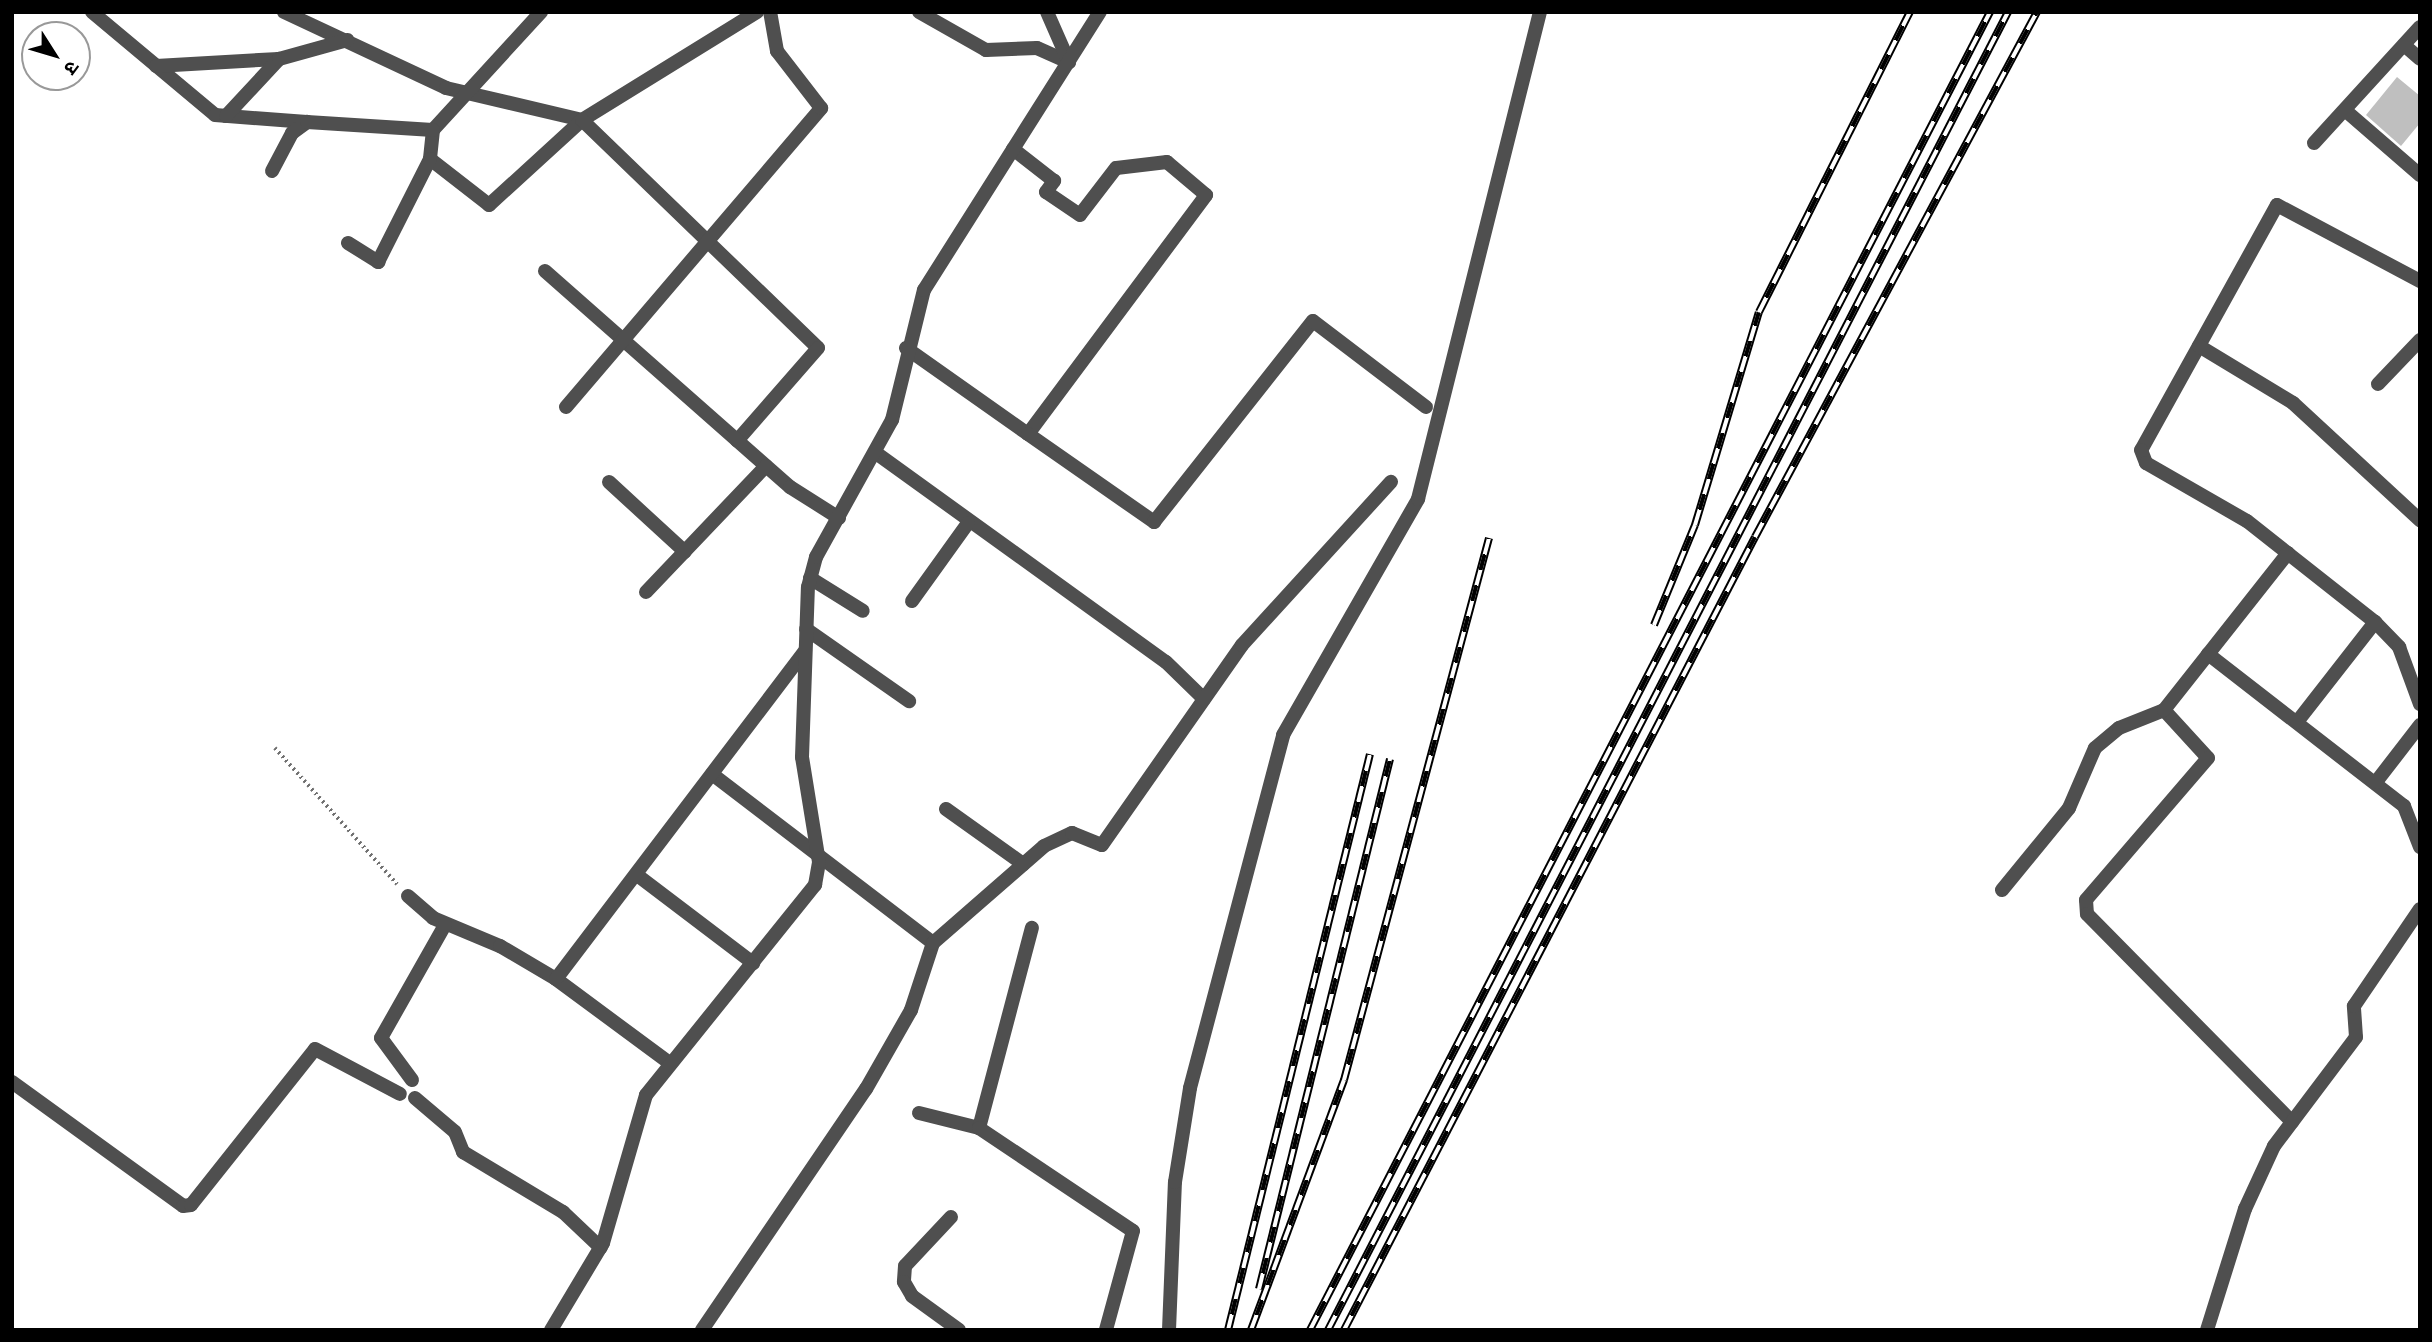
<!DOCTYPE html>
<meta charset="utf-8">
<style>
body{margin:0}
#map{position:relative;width:2432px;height:1342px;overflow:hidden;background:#fff;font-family:Signika,"Noto Sans Devanagari",sans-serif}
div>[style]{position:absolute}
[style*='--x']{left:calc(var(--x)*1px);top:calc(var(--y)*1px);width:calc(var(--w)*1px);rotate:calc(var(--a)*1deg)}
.building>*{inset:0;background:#bfbfbf}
.path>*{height:3.5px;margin-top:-1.75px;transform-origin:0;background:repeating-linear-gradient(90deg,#717171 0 2px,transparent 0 5.5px)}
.minor>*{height:14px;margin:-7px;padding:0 7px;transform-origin:7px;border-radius:7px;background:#4f4f4f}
.rail>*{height:8px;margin-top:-4px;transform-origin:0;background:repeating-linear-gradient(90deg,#fff 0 16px,#000 0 32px);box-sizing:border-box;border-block:2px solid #000}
span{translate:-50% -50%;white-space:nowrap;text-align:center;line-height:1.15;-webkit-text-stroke:5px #fff;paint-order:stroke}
.frame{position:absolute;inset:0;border:14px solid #000;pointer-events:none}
.north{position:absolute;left:21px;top:21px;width:70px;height:70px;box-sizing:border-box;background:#fff;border:2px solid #999;border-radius:50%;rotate:127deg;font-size:19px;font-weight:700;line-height:28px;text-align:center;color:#000}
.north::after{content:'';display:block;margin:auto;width:24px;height:32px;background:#000;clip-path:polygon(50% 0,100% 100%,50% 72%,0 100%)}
</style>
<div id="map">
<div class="building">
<i style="clip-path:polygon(2397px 77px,2420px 96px,2420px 123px,2401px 146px,2366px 115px)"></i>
</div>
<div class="path">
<i style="--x:275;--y:748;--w:183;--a:48.1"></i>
</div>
<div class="minor">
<i style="--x:92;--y:12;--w:160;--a:39.9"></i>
<i style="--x:215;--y:115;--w:92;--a:4.4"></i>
<i style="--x:284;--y:12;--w:179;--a:25.1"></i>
<i style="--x:446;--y:88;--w:140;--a:13.2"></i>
<i style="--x:582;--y:120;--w:206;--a:-31.7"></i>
<i style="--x:541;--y:12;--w:160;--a:132.5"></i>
<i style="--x:433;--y:130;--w:29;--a:96"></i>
<i style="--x:430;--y:159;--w:75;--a:37.9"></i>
<i style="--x:489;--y:205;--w:126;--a:-42.4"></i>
<i style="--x:582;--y:120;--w:328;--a:44"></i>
<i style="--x:818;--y:348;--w:123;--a:131.1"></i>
<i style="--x:919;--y:12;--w:77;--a:29.6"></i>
<i style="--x:986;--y:50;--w:51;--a:-2.2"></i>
<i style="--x:1037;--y:48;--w:35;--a:24"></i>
<i style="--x:1047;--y:12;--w:55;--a:66.3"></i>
<i style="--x:2404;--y:45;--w:21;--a:41"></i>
<i style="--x:156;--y:66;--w:123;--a:-3.3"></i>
<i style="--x:2346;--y:111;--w:98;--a:40.9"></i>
<i style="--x:226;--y:116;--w:78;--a:-47.1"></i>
<i style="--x:279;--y:59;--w:71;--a:-15.6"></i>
<i style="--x:2314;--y:143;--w:157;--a:-47.6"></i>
<i style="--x:272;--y:171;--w:43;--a:-62.2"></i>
<i style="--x:292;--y:133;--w:19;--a:-36"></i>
<i style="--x:307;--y:122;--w:126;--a:3.6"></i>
<i style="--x:348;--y:243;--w:36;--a:32"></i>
<i style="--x:378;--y:262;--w:115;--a:-63.2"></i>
<i style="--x:545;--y:271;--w:327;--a:41.4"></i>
<i style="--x:790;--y:487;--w:58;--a:32.3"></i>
<i style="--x:2420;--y:281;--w:162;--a:-152"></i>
<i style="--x:2277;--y:205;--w:280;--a:119"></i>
<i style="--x:2141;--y:450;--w:14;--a:69"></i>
<i style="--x:2146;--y:463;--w:116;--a:29.9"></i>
<i style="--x:2247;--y:521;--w:163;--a:38.3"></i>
<i style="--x:2375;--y:622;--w:35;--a:46"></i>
<i style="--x:2399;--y:647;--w:61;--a:69.8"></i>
<i style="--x:2199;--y:346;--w:110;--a:31.2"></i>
<i style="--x:2293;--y:403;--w:173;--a:42.7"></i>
<i style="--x:906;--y:348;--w:149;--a:35.2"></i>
<i style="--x:1028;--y:434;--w:298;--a:-53.3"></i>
<i style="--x:1206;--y:195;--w:51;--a:-139.8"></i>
<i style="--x:1167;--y:162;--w:51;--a:173.3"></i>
<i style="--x:1116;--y:168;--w:59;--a:127.5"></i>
<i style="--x:1080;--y:215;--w:41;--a:-145.9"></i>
<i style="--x:1046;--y:192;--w:14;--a:-54"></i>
<i style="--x:1054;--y:181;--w:52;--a:-142"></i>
<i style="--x:2378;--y:384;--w:61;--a:-46.3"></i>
<i style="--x:566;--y:407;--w:393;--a:-49.5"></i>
<i style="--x:821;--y:108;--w:72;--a:-127.7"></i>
<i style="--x:777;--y:51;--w:40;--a:-100"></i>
<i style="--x:1028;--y:434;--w:154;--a:34.9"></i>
<i style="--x:1154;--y:522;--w:256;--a:-51.7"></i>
<i style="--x:1313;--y:321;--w:142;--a:37.3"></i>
<i style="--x:876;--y:453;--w:357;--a:35.8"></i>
<i style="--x:1166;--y:662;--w:53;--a:44.2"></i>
<i style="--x:609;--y:482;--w:103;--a:42.6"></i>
<i style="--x:810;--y:578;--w:62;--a:31.9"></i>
<i style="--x:646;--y:592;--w:174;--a:-46.4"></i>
<i style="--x:912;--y:601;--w:96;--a:-54.3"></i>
<i style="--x:806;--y:629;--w:126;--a:35"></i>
<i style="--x:2208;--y:654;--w:248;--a:37.8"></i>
<i style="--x:2404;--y:806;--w:44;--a:68.7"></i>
<i style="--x:2164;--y:710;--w:65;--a:47.5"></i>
<i style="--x:2208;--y:758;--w:187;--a:130.7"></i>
<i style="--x:2086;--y:900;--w:14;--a:86"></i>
<i style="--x:2087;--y:914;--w:292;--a:45.4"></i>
<i style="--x:2297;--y:722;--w:127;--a:-52"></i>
<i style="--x:712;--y:774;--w:278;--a:37.4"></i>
<i style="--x:2376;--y:782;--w:72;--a:-52.3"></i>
<i style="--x:946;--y:809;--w:95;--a:35.5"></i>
<i style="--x:637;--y:875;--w:146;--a:37.2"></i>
<i style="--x:2002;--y:890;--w:106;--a:-50.7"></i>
<i style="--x:2069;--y:808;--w:65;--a:-66.6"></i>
<i style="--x:2095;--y:748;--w:31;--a:-40"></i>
<i style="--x:2119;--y:728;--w:48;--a:-21.8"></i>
<i style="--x:2164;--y:710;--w:200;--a:-51.7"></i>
<i style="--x:408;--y:896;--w:33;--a:41"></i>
<i style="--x:433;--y:918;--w:73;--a:22.7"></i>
<i style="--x:500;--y:946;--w:65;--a:30.5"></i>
<i style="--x:556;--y:979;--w:139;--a:36.5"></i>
<i style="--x:556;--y:979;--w:412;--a:-52.8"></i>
<i style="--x:412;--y:1080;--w:52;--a:-126.4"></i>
<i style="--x:381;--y:1038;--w:130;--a:-60.5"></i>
<i style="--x:12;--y:1082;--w:211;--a:35.9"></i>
<i style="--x:183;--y:1206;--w:8;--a:-7"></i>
<i style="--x:191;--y:1205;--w:199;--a:-51.5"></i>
<i style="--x:315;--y:1049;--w:96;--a:27.9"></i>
<i style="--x:415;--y:1098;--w:52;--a:40.4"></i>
<i style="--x:455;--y:1132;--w:22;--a:68"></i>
<i style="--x:463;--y:1152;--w:117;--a:31"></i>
<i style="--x:563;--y:1212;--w:52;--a:43.5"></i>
<i style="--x:919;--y:1113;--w:62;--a:14"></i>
<i style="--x:979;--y:1128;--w:207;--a:-75.2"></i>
<i style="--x:979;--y:1128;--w:185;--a:33.8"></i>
<i style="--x:1133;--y:1231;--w:103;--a:105.3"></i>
<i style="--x:951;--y:1217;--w:67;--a:133.2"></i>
<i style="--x:905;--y:1266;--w:16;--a:94"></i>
<i style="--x:904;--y:1282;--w:16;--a:60"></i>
<i style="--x:912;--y:1296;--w:58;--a:35.9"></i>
<i style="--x:551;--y:1330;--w:101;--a:-59.1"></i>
<i style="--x:603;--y:1243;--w:154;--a:-73.8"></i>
<i style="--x:646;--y:1095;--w:270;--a:-51.2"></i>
<i style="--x:815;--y:885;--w:23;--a:-80"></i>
<i style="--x:819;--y:862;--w:106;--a:-99.2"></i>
<i style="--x:802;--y:757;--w:170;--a:-88"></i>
<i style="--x:808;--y:587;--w:31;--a:-75"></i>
<i style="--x:816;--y:557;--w:157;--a:-61"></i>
<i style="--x:892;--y:420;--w:134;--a:-76.2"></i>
<i style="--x:924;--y:290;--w:329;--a:-57.7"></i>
<i style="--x:702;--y:1330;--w:292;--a:-55.8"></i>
<i style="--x:866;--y:1089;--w:91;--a:-60.3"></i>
<i style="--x:911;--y:1010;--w:71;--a:-71.8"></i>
<i style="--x:933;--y:943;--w:147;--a:-41.1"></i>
<i style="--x:1044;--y:846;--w:31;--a:-25"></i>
<i style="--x:1072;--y:833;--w:32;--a:22"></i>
<i style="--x:1102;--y:845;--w:244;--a:-55"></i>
<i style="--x:1242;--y:645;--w:221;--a:-47.6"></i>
<i style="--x:1169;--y:1330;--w:148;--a:-87.7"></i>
<i style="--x:1175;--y:1182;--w:95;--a:-80.9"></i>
<i style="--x:1190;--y:1088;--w:365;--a:-75.2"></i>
<i style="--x:1283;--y:735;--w:272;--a:-60.2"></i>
<i style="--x:1418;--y:499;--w:502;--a:-75.94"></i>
<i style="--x:2207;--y:1330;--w:127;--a:-72.6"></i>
<i style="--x:2245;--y:1209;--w:69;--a:-65.3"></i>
<i style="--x:2274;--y:1146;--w:136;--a:-53"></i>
<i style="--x:2356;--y:1037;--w:31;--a:-94"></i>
<i style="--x:2354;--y:1006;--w:117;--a:-55.8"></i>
</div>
<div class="rail">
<i style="--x:1654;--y:625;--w:108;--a:-67.7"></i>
<i style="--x:1695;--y:525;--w:222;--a:-73.3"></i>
<i style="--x:1759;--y:312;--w:336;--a:-63.3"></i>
<i style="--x:1259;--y:1289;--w:546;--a:-76.12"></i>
<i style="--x:1228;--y:1330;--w:593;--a:-76.15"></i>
<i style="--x:1251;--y:1330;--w:267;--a:-69.6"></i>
<i style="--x:1344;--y:1080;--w:561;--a:-75.02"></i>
<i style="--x:1310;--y:1330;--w:1483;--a:-62.71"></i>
<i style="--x:1328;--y:1330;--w:1483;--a:-62.71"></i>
<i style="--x:1344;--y:1330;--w:893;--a:-62.6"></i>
<i style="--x:1755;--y:537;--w:596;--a:-61.76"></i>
</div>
<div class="frame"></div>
<div class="north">उ</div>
</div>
